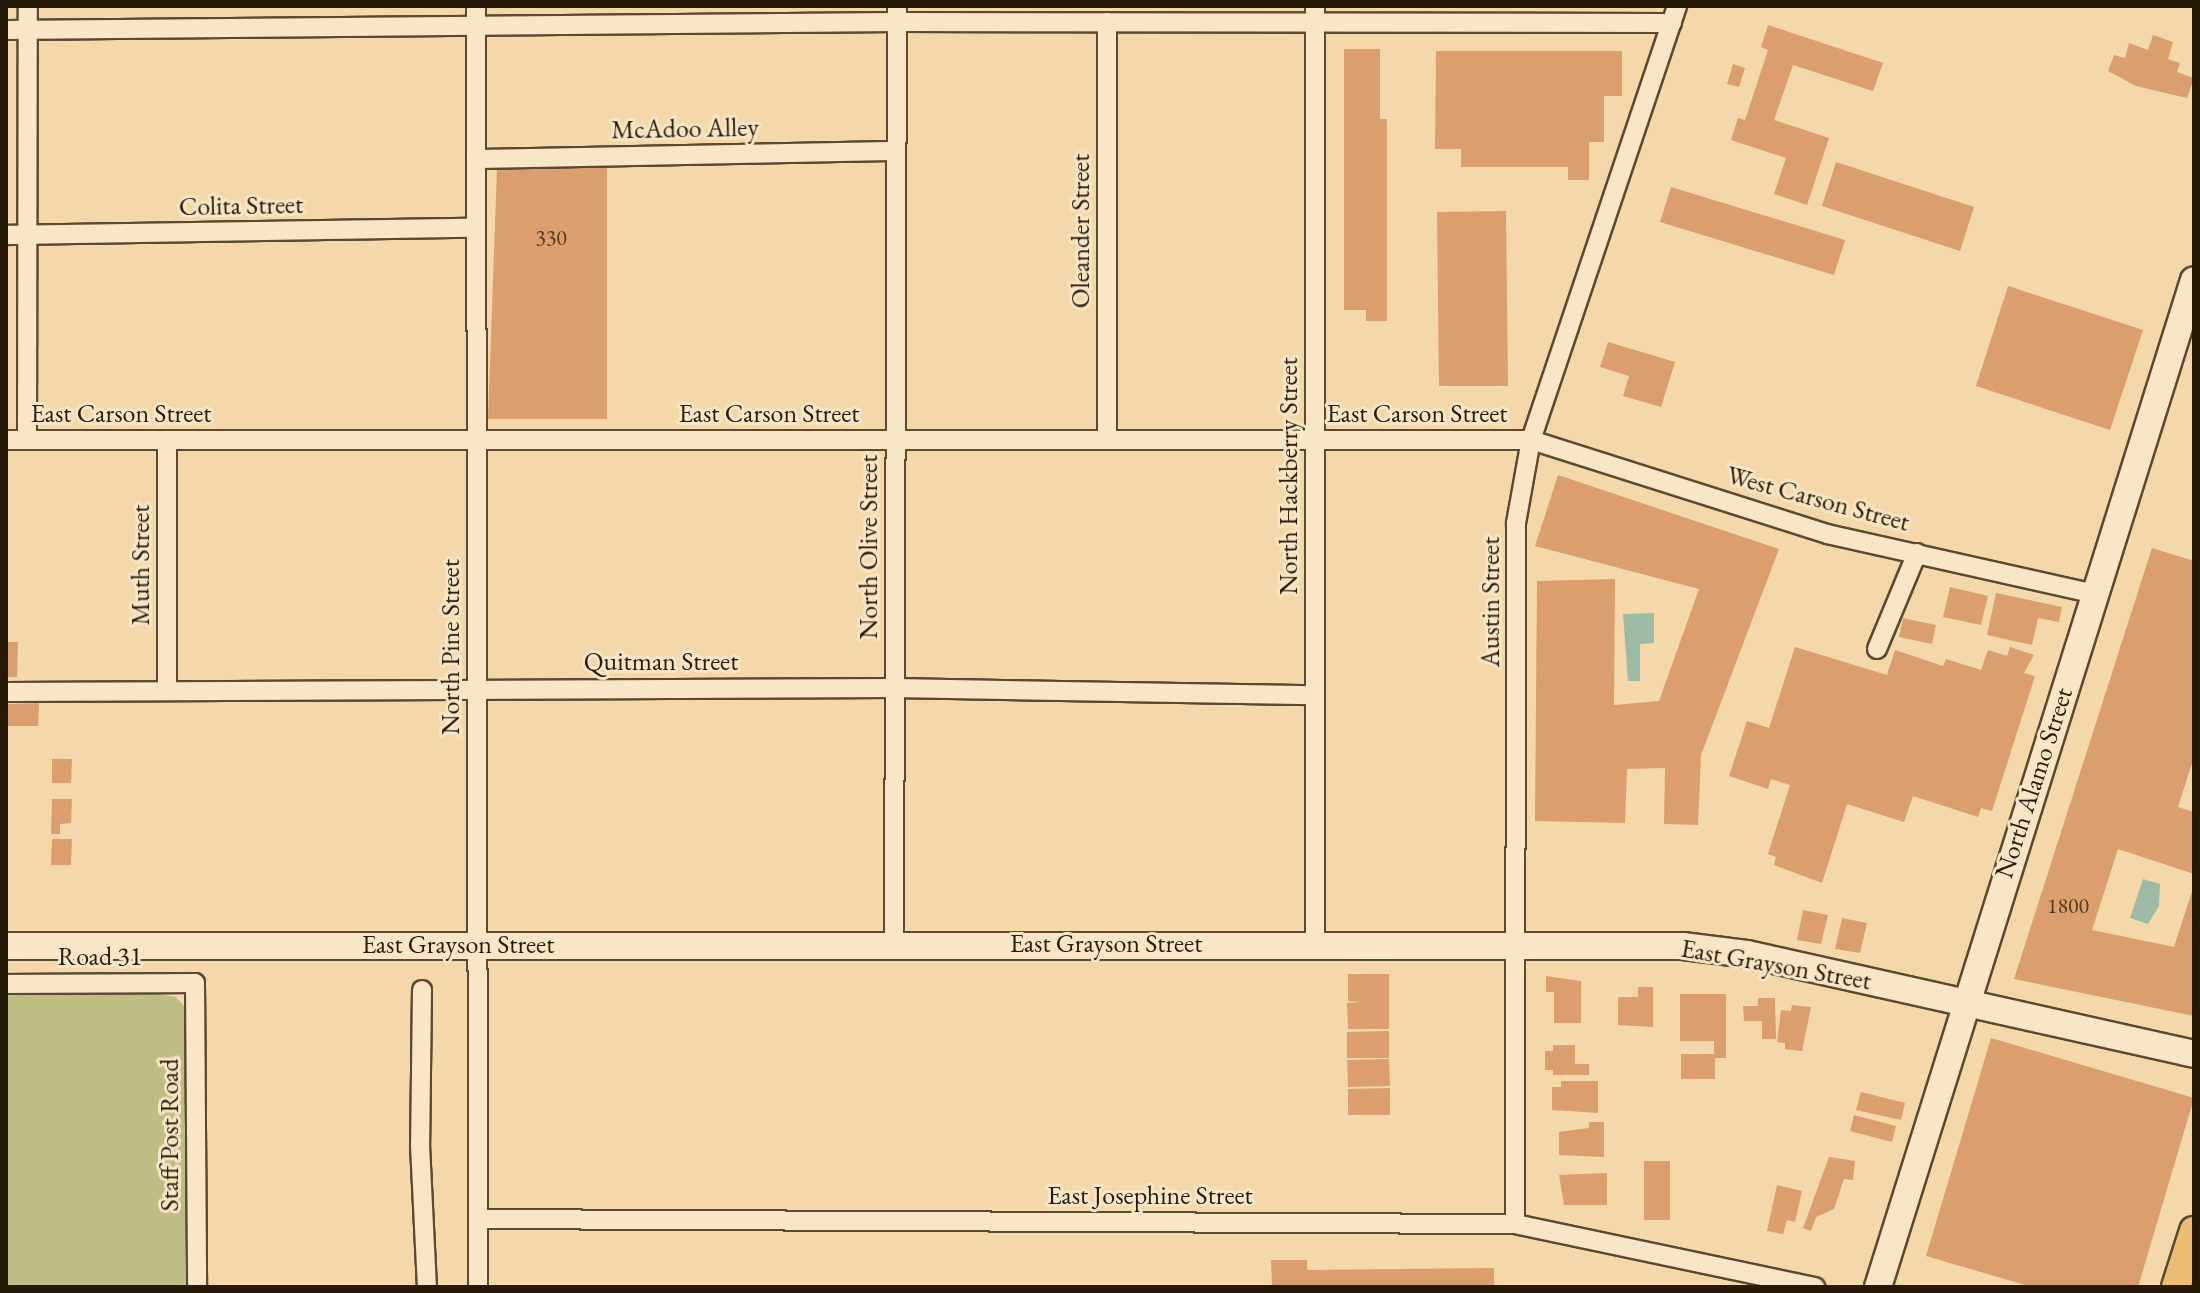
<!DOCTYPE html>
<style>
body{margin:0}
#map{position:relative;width:2200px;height:1293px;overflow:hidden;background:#f4d8a9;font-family:"EB Garamond",serif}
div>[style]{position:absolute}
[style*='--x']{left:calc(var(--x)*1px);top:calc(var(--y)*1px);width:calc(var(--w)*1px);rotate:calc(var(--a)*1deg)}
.green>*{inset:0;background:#c0bd84}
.water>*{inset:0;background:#9dbba3}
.building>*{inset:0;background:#da9e6f}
.roads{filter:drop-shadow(2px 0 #5a4a30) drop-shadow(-2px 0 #5a4a30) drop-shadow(0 2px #5a4a30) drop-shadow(0 -2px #5a4a30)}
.street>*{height:18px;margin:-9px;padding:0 9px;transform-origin:9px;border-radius:9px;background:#f8e6c7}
.secondary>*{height:26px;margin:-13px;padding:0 13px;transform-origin:13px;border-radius:13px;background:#f8e6c7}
.primary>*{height:28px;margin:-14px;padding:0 14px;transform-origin:14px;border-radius:14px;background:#eabc74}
span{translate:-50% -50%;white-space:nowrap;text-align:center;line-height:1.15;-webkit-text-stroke:6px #f8e6c7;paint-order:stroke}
.number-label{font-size:22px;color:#543b22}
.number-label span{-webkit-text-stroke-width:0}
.street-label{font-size:26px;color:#271a08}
.frame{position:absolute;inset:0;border:8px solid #271a08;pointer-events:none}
</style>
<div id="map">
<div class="green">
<i style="clip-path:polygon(154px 993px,176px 997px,184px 1006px,188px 1287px,6px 1287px,6px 994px)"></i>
</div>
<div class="water">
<i style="clip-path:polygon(1654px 613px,1654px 643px,1640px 644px,1640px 681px,1628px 681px,1623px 614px)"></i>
<i style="clip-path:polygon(2143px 879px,2160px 884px,2159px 906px,2148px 924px,2130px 918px)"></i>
</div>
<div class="building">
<i style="clip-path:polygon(1768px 25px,1883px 63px,1873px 91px,1793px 65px,1774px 120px,1829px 138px,1807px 205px,1774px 194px,1786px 158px,1731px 140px,1738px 118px,1745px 120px,1768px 50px,1761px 47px)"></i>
<i style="clip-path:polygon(2153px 35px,2173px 42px,2168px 59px,2180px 63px,2177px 72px,2194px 78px,2187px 98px,2136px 86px,2108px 71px,2114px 55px,2125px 58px,2129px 43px,2148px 50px)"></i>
<i style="clip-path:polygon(1344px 49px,1380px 49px,1380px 119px,1387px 119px,1387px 321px,1366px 321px,1366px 310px,1344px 310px)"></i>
<i style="clip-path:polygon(1436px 51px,1622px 51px,1622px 96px,1604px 96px,1604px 142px,1589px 142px,1589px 180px,1568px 180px,1568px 167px,1461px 167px,1461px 149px,1435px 149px)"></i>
<i style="clip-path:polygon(1733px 64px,1745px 68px,1739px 87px,1727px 84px)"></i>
<i style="clip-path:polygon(1836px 162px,1974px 207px,1960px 251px,1822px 206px)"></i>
<i style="clip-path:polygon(607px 167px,607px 419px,488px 419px,497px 169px)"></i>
<i style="clip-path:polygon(1671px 187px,1845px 240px,1834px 275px,1660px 222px)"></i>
<i style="clip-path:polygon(1506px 211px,1508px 386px,1439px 386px,1437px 212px)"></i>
<i style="clip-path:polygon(2008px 286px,2143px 330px,2110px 430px,1976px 386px)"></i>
<i style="clip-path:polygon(1608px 342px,1675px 362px,1661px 407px,1623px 396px,1629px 376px,1600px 367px)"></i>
<i style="clip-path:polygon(1558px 475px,1779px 549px,1701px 755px,1698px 825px,1664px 824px,1665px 768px,1627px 769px,1625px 823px,1535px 821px,1537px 581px,1615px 579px,1614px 705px,1659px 701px,1699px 589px,1535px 546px)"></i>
<i style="clip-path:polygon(2152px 548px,2194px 561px,2194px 757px,2178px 807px,2194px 812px,2194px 874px,2118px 849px,2092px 930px,2174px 947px,2194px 885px,2194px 1016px,2014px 979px)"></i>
<i style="clip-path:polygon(1950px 587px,1988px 596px,1981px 625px,1943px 617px)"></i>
<i style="clip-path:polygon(1996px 593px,2062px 607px,2059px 622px,2038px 618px,2032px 645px,1987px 635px)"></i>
<i style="clip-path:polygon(1903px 618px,1936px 625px,1932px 644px,1899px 637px)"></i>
<i style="clip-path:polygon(6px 642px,18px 642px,17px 677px,6px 677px)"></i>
<i style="clip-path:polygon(1795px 647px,1887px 675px,1895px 650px,1943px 666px,1946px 659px,1981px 670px,1988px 650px,2007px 656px,2010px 647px,2034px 655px,2024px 673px,2035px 676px,1992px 811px,1981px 808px,1978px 817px,1913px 796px,1904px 822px,1847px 804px,1822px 883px,1774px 865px,1776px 857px,1768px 854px,1790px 785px,1771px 779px,1768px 789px,1729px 776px,1747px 721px,1769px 728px)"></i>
<i style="clip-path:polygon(39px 703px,38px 726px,6px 726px,6px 704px)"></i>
<i style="clip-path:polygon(52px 759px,72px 759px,71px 783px,52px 783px)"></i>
<i style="clip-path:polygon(52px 799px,72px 799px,71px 823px,60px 824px,60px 834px,51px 834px)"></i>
<i style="clip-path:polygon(52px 839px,72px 839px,71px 865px,51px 865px)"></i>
<i style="clip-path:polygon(1803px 910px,1828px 915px,1821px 944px,1797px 940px)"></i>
<i style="clip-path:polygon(1842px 918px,1867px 923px,1860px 953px,1835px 949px)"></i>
<i style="clip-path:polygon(1348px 974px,1389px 974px,1389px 1029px,1348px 1029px,1347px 1003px,1361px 1002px,1348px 1001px)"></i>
<i style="clip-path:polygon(1546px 976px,1581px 981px,1581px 1023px,1554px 1023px,1554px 992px,1546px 992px)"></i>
<i style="clip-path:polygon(1638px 987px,1653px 987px,1653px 1027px,1618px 1025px,1618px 997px,1638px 997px)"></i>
<i style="clip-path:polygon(1680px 994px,1726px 994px,1726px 1058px,1715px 1058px,1715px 1079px,1681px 1079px,1681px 1054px,1714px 1054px,1714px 1041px,1680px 1041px)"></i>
<i style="clip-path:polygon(1758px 998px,1775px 998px,1776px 1039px,1762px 1039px,1762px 1021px,1744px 1021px,1743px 1006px,1758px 1006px)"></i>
<i style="clip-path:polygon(1792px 1005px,1811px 1007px,1802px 1051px,1785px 1049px,1785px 1043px,1777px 1042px,1781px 1010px,1791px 1011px)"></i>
<i style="clip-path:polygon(1389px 1031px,1389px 1058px,1347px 1058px,1347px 1032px)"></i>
<i style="clip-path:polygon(1991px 1038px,2194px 1098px,2138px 1287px,2032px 1287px,1926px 1256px)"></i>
<i style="clip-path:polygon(1553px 1045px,1575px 1045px,1575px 1064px,1589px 1064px,1589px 1075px,1553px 1075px,1553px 1070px,1545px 1070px,1545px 1051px,1553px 1051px)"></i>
<i style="clip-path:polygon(1389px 1059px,1390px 1086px,1348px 1087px,1347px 1060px)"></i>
<i style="clip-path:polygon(1561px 1081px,1598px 1081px,1598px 1113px,1552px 1110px,1552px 1087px,1561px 1087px)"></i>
<i style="clip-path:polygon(1390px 1088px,1390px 1115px,1348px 1115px,1348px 1089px)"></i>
<i style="clip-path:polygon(1861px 1092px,1905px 1103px,1901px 1120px,1856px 1110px)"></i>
<i style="clip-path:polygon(1854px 1115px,1896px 1126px,1892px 1142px,1850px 1131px)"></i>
<i style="clip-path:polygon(1589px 1122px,1604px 1122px,1604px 1157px,1559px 1155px,1559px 1132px,1589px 1128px)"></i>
<i style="clip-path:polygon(1829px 1157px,1855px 1161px,1853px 1180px,1844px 1179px,1834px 1209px,1816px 1217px,1811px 1231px,1803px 1228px)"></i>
<i style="clip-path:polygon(1644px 1161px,1670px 1161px,1670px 1220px,1644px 1220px)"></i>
<i style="clip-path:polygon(1607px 1173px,1607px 1205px,1564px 1205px,1559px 1175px)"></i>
<i style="clip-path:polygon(1777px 1185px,1802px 1191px,1795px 1222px,1787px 1220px,1783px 1234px,1767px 1231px)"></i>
<i style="clip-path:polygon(1271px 1260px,1307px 1260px,1307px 1270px,1494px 1268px,1494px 1287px,1272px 1287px)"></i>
</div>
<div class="roads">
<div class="street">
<i style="--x:476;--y:6;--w:1281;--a:89.91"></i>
<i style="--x:1107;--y:22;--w:418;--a:90"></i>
<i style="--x:6;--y:30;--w:891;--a:-0.51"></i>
<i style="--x:897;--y:22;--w:775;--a:0.07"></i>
<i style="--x:476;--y:159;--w:419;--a:-1.1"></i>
<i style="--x:6;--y:235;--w:470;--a:-0.9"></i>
<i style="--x:6;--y:440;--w:1525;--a:0"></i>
<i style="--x:1531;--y:440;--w:311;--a:17.6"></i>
<i style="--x:1827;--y:534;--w:276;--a:12.6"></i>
<i style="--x:27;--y:440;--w:434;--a:-89.9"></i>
<i style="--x:1877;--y:649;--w:104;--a:-67.4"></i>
<i style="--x:167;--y:691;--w:251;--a:-90"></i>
<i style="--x:6;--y:692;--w:888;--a:-0.26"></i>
<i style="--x:894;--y:688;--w:421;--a:1"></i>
<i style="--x:894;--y:945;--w:939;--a:-89.82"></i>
<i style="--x:1315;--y:945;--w:939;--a:-90"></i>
<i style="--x:6;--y:984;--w:189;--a:-0.3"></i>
<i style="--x:195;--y:983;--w:304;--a:89.6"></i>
<i style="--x:422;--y:990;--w:155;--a:90.7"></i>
<i style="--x:420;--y:1145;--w:142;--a:87.2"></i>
<i style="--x:478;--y:1219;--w:1037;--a:0.28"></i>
<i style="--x:1515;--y:1224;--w:307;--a:11.9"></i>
<i style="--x:1515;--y:1224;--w:701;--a:-89.92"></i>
<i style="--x:1516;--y:523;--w:84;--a:-79.8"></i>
<i style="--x:1531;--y:440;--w:458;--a:-71.4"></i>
</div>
<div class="secondary">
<i style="--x:6;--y:946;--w:1677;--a:0"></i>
<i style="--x:1683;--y:946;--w:64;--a:7.1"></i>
<i style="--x:1747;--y:954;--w:458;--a:12.6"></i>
<i style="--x:1878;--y:1287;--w:1055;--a:-72.58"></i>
</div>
<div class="primary">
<i style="--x:2176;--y:1287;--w:59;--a:-72.2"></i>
</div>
</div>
<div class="number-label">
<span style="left:551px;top:238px">330</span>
<span style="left:2068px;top:906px">1800</span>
</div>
<div class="street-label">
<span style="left:685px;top:129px;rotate:-1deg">McAdoo Alley</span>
<span style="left:241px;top:206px;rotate:-1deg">Colita Street</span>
<span style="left:1081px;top:231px;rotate:-90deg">Oleander Street</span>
<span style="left:121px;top:414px">East Carson Street</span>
<span style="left:769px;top:414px">East Carson Street</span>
<span style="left:1417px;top:414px">East Carson Street</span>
<span style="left:1289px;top:476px;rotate:-90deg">North Hackberry Street</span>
<span style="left:1818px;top:499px;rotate:15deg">West Carson Street</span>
<span style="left:869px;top:547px;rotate:-90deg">North Olive Street</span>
<span style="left:141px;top:565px;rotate:-90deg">Muth Street</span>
<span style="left:1491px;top:602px;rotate:-90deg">Austin Street</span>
<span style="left:451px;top:647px;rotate:-90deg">North Pine Street</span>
<span style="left:661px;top:662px">Quitman Street</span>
<span style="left:2034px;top:783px;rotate:-72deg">North Alamo Street</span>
<span style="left:1106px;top:944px">East Grayson Street</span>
<span style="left:458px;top:945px">East Grayson Street</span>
<span style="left:100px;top:957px">Road 31</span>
<span style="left:1776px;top:965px;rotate:10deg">East Grayson Street</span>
<span style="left:170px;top:1135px;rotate:-90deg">Staff Post Road</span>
<span style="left:1150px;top:1196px">East Josephine Street</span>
</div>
<div class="frame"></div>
</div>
